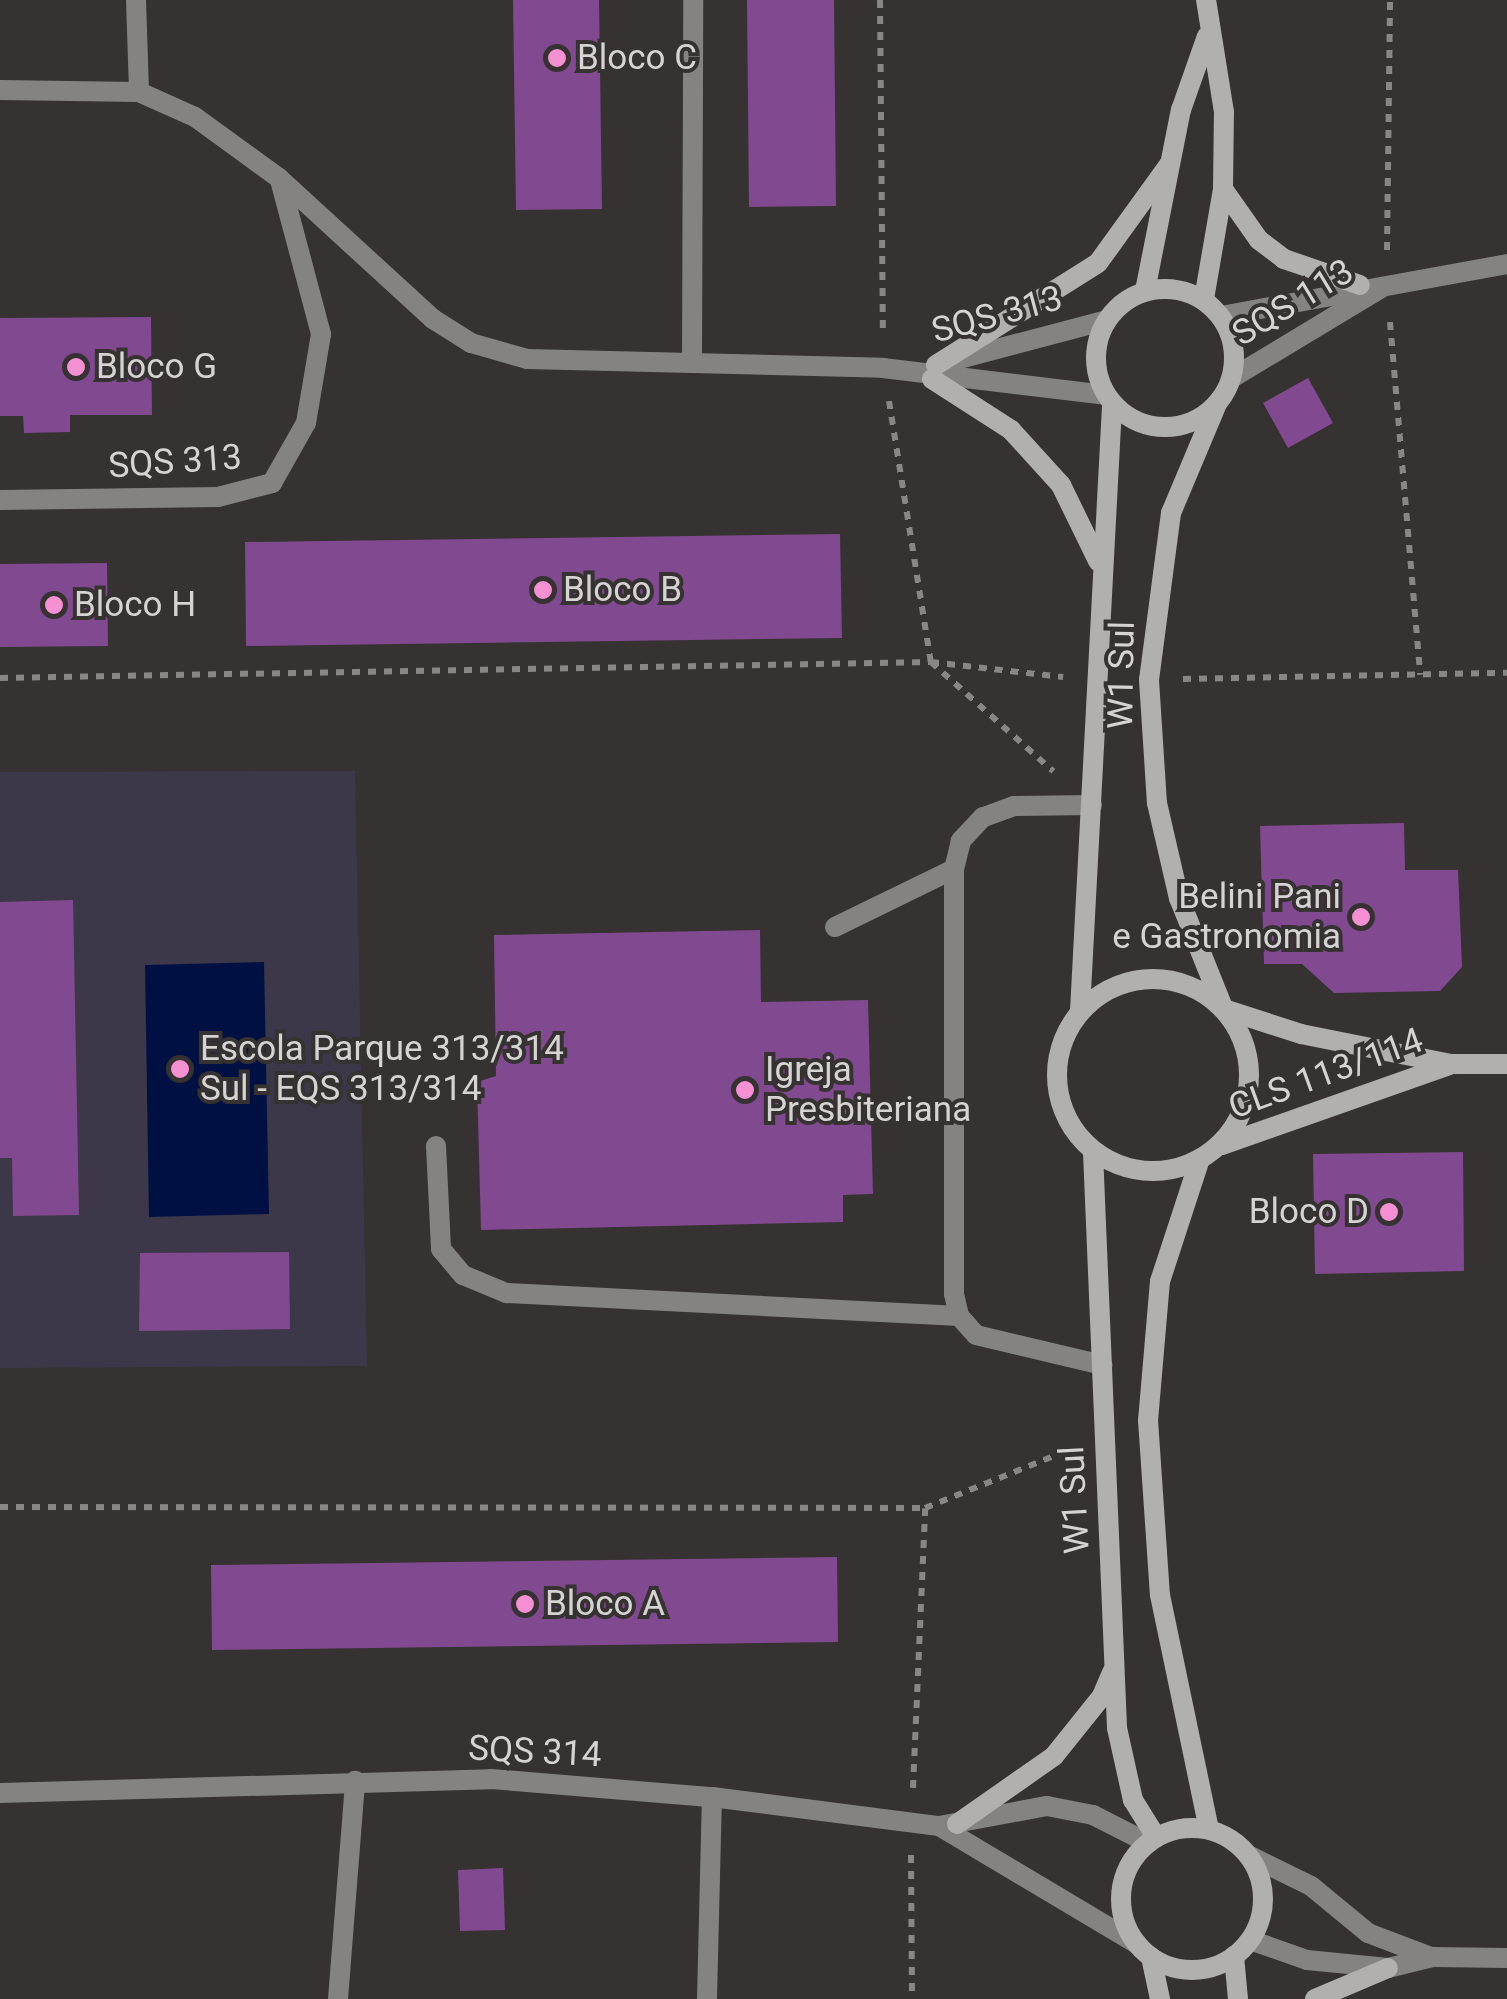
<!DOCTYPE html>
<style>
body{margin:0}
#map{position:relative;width:1507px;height:1999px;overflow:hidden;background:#353231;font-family:Roboto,sans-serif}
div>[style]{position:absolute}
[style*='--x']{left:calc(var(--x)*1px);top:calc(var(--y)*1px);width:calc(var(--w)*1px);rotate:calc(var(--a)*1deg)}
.education>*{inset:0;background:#3d3849}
.water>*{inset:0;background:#001043}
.building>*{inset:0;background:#81498f}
.path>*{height:6px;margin-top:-3px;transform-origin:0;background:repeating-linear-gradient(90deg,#898686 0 8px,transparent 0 16px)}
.lane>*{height:20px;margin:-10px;padding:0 10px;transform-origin:10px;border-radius:10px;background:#848382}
.street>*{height:20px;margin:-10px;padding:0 10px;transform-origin:10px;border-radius:10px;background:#848382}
.secondary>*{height:20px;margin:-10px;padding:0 10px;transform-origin:10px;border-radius:10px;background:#b2b0af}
.secondary>.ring{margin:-10px;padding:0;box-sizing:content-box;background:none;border:20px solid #b2b0af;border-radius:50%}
.dots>*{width:28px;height:28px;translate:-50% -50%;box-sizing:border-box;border:5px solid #353231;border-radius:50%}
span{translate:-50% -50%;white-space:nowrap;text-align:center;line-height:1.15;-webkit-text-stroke:8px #353231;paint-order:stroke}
.poi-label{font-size:35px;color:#d5d3d3}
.left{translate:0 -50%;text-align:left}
.right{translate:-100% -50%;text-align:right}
.street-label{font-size:35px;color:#d5d3d3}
</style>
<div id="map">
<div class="education">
<i style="clip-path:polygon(355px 771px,367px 1366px,0 1368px,0 772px)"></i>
</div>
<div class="water">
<i style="clip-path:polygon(264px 962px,269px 1214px,149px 1217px,145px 965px)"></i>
</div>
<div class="building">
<i style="clip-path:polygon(513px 0,599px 0,602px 209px,516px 210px)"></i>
<i style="clip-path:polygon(747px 0,834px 0,836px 206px,749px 207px)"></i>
<i style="clip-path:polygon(151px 317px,152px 415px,70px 415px,70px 432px,24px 433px,23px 416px,0 416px,0 318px)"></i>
<i style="clip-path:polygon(1308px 378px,1333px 423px,1288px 448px,1263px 403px)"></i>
<i style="clip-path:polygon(840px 534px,842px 638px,246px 646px,245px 542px)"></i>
<i style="clip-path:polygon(107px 563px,108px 646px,0 647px,0 564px)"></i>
<i style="clip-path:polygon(1404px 823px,1405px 870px,1458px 870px,1462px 967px,1440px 991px,1334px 993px,1302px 964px,1264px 964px,1260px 826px)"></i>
<i style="clip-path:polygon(73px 900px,79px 1215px,13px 1216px,12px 1158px,0 1158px,0 902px)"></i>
<i style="clip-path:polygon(760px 930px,761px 1002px,868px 1000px,873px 1194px,843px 1195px,843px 1222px,481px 1230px,477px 1082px,496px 1076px,494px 935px)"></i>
<i style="clip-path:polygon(1463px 1152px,1464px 1271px,1315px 1274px,1313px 1154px)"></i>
<i style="clip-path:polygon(289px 1252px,290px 1329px,139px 1331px,140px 1253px)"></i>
<i style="clip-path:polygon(837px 1557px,838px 1642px,212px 1650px,211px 1565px)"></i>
<i style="clip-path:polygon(503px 1868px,505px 1930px,460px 1931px,458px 1870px)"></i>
</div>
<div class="path">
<i style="--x:880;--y:0;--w:334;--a:89.5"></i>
<i style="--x:1387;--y:250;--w:250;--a:-89.3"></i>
<i style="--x:1390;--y:322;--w:354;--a:85.1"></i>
<i style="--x:889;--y:401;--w:264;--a:80.9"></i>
<i style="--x:931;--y:662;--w:164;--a:41.8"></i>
<i style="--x:0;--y:678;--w:931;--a:-0.98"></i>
<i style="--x:931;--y:662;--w:133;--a:6.5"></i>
<i style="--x:1183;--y:679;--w:324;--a:-1.1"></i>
<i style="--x:0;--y:1507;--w:925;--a:0.06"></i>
<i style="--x:913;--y:1788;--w:280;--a:-87.5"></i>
<i style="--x:925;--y:1508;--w:157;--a:-22"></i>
<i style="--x:911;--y:1855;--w:144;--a:89.6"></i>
</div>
<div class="lane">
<i style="--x:1092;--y:805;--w:78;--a:179.3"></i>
<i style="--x:1014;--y:806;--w:33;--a:160"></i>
<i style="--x:983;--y:817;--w:33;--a:133"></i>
<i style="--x:961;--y:841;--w:29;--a:104"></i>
<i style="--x:954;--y:869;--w:425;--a:90"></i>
<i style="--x:954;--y:1294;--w:23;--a:77"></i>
<i style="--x:959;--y:1316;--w:25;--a:48"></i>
<i style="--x:976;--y:1335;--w:130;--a:13.3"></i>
<i style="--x:835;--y:927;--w:132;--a:-26"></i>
<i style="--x:436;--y:1146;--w:103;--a:87.2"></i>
<i style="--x:441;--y:1249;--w:34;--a:50"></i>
<i style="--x:463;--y:1275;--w:47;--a:22.7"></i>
<i style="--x:506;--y:1293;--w:454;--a:2.9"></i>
</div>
<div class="street">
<i style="--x:136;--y:0;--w:92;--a:88.1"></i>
<i style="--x:0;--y:90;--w:139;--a:0.8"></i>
<i style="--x:139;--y:92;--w:61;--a:24.1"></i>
<i style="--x:195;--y:117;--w:104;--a:36"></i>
<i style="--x:279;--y:178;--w:209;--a:42.5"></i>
<i style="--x:433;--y:319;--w:45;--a:32.3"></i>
<i style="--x:471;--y:343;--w:58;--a:15.9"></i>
<i style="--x:527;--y:359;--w:356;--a:1.4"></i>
<i style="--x:883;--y:368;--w:224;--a:6.9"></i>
<i style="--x:1221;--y:316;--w:291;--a:-10.3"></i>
<i style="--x:692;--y:363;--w:363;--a:-89.8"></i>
<i style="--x:944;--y:363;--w:169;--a:-14.8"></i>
<i style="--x:1232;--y:378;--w:174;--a:-31.1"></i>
<i style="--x:0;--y:500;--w:218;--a:-0.8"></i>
<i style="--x:218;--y:497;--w:56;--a:-14.5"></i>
<i style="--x:272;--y:483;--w:69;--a:-60.5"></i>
<i style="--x:306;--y:423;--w:90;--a:-80.4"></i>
<i style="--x:321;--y:334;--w:159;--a:-104.9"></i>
<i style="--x:0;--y:1793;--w:491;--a:-1.6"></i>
<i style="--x:491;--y:1779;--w:222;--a:4.7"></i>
<i style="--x:712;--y:1797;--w:229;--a:7.3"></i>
<i style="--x:939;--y:1826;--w:110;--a:-10.5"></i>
<i style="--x:1047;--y:1806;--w:47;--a:11.1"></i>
<i style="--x:1093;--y:1815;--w:62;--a:27"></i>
<i style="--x:939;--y:1826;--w:230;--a:30.8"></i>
<i style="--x:1250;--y:1856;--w:68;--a:26.2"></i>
<i style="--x:1311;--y:1886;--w:74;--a:39.5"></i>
<i style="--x:1368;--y:1933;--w:67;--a:20.9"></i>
<i style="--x:1250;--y:1940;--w:60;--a:19.3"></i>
<i style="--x:1307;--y:1960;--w:81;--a:5.6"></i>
<i style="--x:1388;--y:1968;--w:46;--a:-13.7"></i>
<i style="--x:1433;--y:1957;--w:74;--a:0.8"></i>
<i style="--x:338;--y:1999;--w:219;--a:-85.5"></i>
<i style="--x:707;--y:1999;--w:202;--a:-88.6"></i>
</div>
<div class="secondary">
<i style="--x:1223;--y:189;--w:62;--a:54.8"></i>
<i style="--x:1259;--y:240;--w:31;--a:37"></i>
<i style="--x:1284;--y:259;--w:80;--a:18.9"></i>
<i class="ring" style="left:1096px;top:289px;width:118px;height:118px"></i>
<i style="--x:1145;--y:291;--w:185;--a:-78.8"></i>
<i style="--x:1181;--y:110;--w:78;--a:-70.6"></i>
<i style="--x:1204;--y:299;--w:112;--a:-80.2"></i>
<i style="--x:1223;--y:189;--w:77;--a:-89.3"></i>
<i style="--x:1224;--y:112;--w:113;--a:-99.1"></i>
<i style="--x:936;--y:365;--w:191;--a:-32.2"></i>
<i style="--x:1098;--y:263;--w:123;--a:-54.2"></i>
<i style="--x:932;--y:379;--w:94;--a:32.8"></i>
<i style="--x:1011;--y:430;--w:74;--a:47.7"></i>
<i style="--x:1061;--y:485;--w:85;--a:64"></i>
<i style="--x:1216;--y:406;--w:116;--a:112.8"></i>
<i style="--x:1171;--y:513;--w:168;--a:97.5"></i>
<i style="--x:1149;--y:680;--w:123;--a:86.3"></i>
<i style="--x:1157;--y:803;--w:98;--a:77"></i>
<i style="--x:1179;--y:898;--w:115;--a:68.1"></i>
<i class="ring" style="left:1057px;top:979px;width:172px;height:172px"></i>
<i style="--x:1227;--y:1010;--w:78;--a:18"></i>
<i style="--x:1301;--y:1034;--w:153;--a:11.3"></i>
<i style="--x:1451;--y:1064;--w:56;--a:0"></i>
<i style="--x:1080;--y:1011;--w:606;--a:-86.97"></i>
<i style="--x:1222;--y:1145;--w:241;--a:-19.4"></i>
<i style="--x:1093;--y:1152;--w:576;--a:87.61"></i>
<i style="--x:1117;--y:1728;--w:74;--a:77.5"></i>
<i style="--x:1133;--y:1800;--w:44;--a:58.1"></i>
<i style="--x:1199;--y:1162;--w:125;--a:108.1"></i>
<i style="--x:1160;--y:1281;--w:140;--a:94.9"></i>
<i style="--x:1148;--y:1420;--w:175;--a:86.1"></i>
<i style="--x:1160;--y:1595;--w:239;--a:78.2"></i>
<i style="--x:957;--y:1824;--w:118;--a:-35"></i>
<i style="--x:1054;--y:1756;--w:77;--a:-51.3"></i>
<i style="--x:1102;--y:1696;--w:26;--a:-67"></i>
<i class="ring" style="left:1121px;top:1828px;width:122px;height:122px"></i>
<i style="--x:1234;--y:1956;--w:43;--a:84.7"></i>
<i style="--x:1151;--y:1957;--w:43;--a:77.9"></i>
<i style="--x:1315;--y:1999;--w:79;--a:-23"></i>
</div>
<div class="dots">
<i style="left:557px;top:58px;background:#f591d2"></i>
<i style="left:76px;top:367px;background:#f591d2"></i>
<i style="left:543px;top:590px;background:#f591d2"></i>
<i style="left:54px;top:605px;background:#f591d2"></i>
<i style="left:1361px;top:917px;background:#f591d2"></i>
<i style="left:180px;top:1069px;background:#f591d2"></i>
<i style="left:745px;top:1090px;background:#f591d2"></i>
<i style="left:1389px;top:1212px;background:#f591d2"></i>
<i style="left:525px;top:1604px;background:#f591d2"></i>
</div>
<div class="poi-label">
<span class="left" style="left:577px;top:58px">Bloco C</span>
<span class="left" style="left:96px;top:367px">Bloco G</span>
<span class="left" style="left:563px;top:590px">Bloco B</span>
<span class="left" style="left:74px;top:605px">Bloco H</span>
<span class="right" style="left:1341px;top:917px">Belini Pani<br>e Gastronomia</span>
<span class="left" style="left:200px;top:1069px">Escola Parque 313/314<br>Sul - EQS 313/314</span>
<span class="left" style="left:765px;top:1090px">Igreja<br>Presbiteriana</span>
<span class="right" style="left:1369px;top:1212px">Bloco D</span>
<span class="left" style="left:545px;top:1604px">Bloco A</span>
</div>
<div class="street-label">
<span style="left:1293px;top:303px;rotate:-31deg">SQS 113</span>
<span style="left:997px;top:315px;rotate:-15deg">SQS 313</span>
<span style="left:175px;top:462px;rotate:-4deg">SQS 313</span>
<span style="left:1122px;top:675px;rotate:-89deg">W1 Sul</span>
<span style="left:1326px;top:1074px;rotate:-20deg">CLS 113/114</span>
<span style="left:1075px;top:1500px;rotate:-93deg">W1 Sul</span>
<span style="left:535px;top:1752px;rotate:3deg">SQS 314</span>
</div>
</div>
